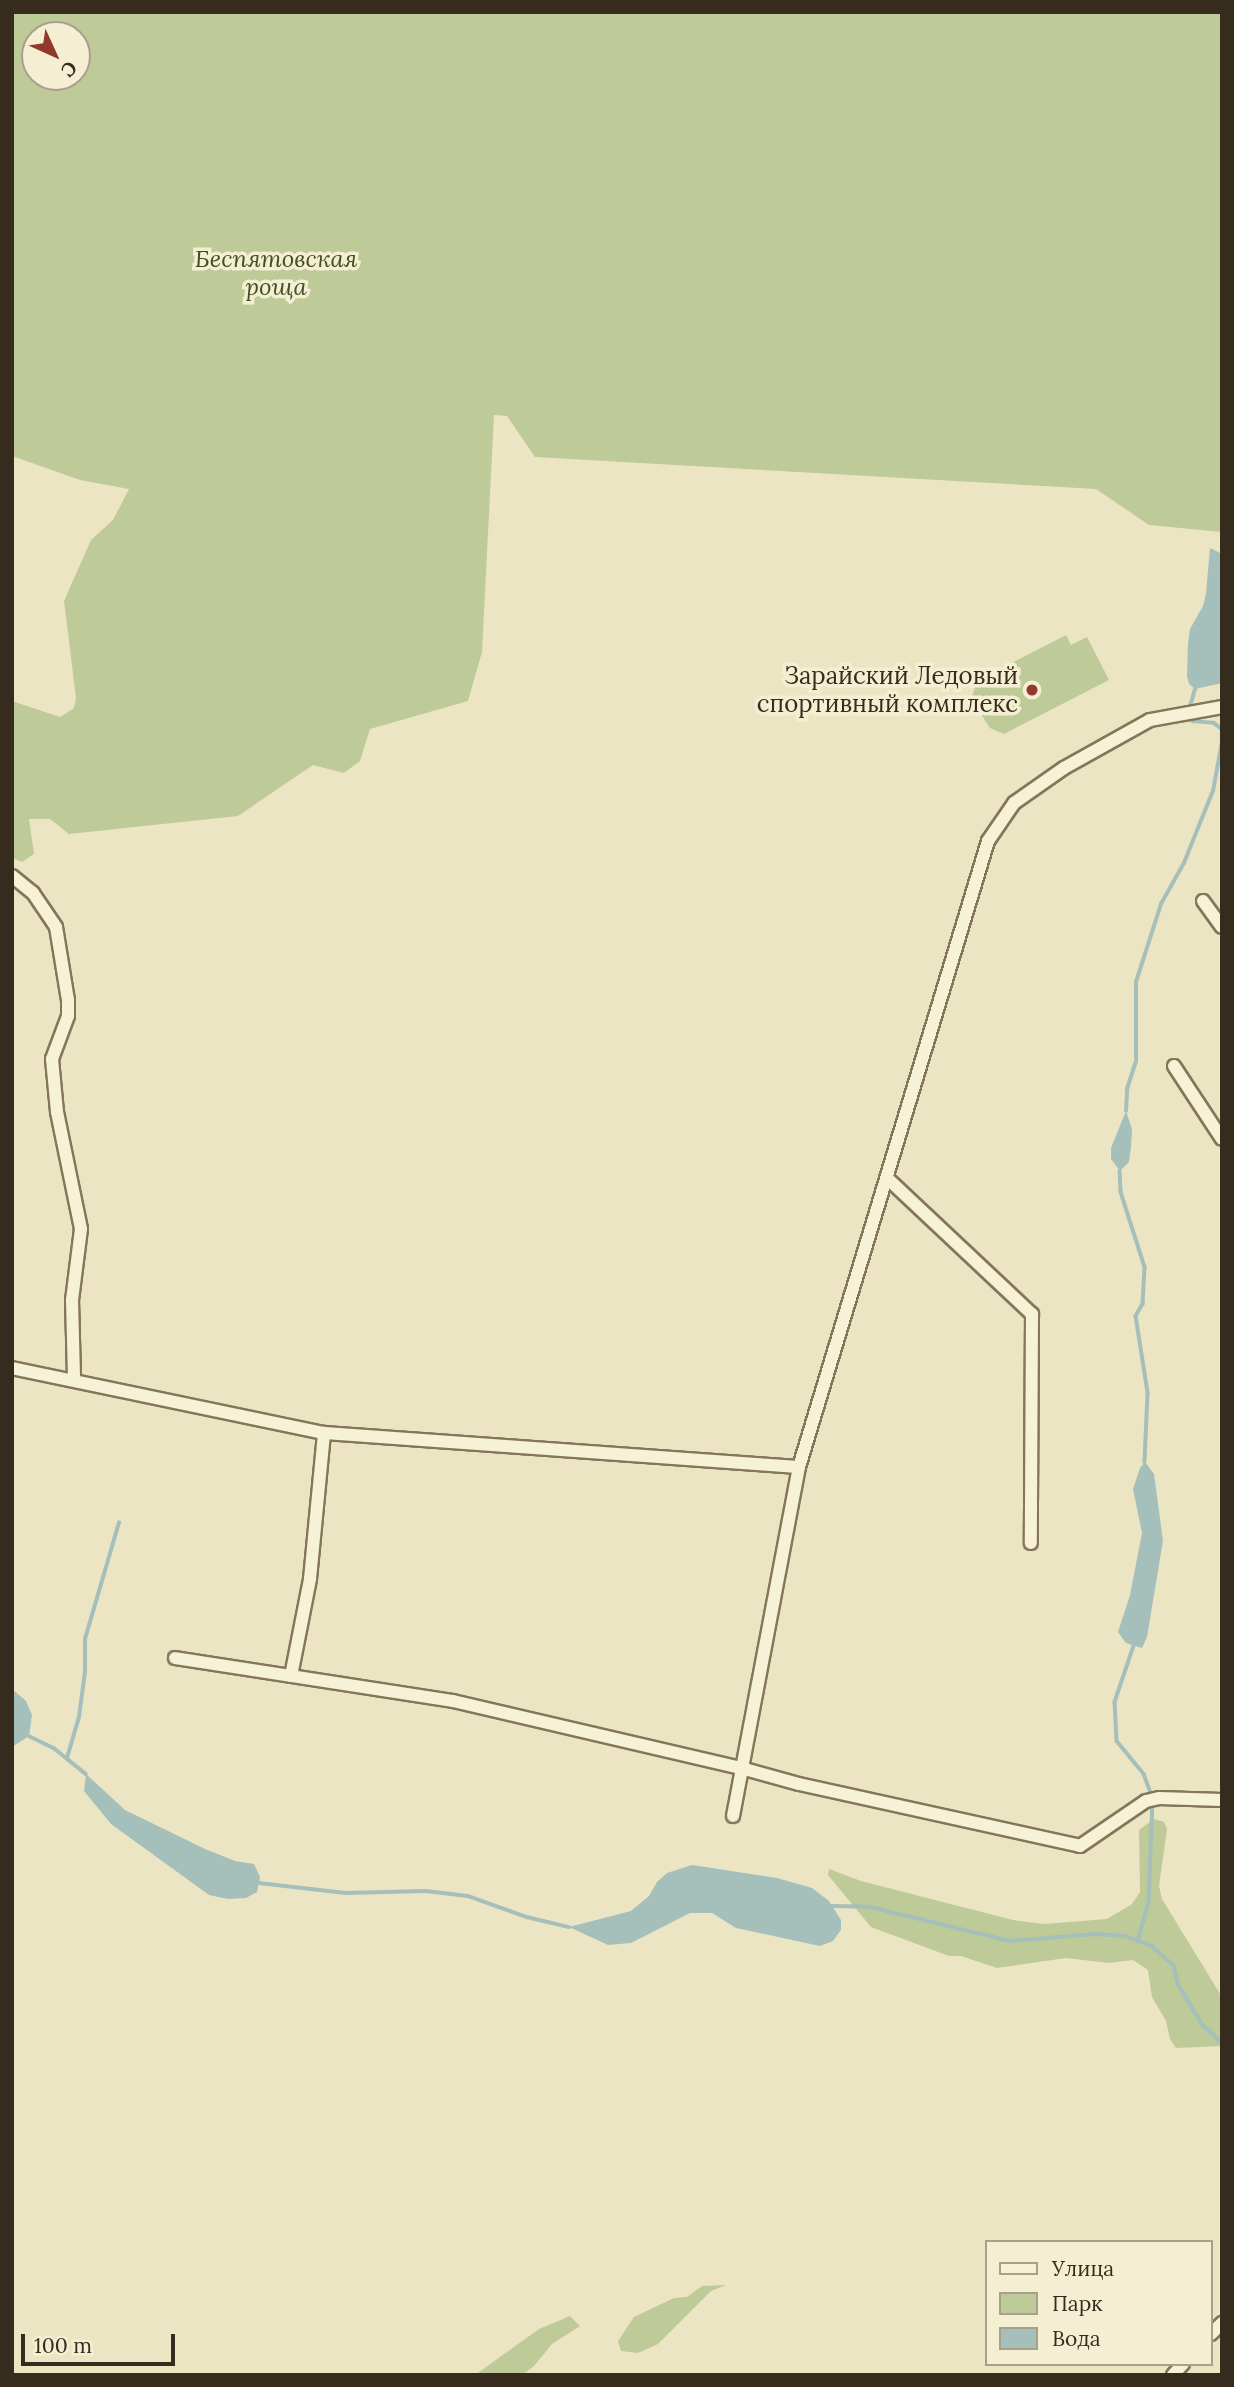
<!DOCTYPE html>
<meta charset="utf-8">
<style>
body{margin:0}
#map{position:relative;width:1234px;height:2387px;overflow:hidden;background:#ece5c3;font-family:Lora,serif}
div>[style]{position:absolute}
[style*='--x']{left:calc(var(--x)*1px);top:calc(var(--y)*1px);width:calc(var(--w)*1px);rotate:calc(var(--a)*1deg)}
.green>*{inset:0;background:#beca97}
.water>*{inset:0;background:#a5bfba}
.stream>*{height:3.5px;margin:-1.75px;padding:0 1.75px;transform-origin:1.75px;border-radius:1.75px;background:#a5bfba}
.roads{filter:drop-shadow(2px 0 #85765a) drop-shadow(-2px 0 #85765a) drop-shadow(0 2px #85765a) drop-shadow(0 -2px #85765a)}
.street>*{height:12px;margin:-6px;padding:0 6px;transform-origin:6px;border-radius:6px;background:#f7f1d5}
.dots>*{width:19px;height:19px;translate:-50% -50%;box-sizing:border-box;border:4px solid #f4eed2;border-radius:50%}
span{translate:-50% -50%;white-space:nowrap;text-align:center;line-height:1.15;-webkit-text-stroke:7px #f4eed2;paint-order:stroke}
.park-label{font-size:24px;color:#415125;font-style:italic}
.poi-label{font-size:24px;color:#362c1e}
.right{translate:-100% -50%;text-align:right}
.frame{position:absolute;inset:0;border:14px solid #362c1e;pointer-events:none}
.legend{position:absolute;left:985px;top:2240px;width:228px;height:126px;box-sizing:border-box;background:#f4eed2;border:2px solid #a8a08a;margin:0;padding:9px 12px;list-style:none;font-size:21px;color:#362c1e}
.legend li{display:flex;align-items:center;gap:14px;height:35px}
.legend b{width:35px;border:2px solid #a8a08a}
.north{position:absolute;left:21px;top:21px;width:70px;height:70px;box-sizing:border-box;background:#f4eed2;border:2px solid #a8a08a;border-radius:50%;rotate:135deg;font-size:19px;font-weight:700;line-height:28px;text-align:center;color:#362c1e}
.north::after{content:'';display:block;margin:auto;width:24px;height:32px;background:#92382d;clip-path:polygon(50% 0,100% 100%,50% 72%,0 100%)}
.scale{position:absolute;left:21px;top:2334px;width:154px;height:32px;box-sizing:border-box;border:4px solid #362c1e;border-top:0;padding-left:9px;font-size:21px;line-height:24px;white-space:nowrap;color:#362c1e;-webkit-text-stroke:5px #f4eed2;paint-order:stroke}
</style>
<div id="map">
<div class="green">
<i style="clip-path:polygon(evenodd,12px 12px,1222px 12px,1222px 532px,1149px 525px,1096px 489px,535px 457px,507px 416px,494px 415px,482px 652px,468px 701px,370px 729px,360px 761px,344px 773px,313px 765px,238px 816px,69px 834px,50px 819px,29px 819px,34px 854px,22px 862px,12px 858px,12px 701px,60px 717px,74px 708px,76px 698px,64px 601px,91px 540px,113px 520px,129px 489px,80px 480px,12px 456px,12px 12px,35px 35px,77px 35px,77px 77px,35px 77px,35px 35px)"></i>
<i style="clip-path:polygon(1066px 635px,1071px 645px,1087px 637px,1109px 680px,1004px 734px,990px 728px,971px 699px,977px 681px)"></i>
<i style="clip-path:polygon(1154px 1819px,1164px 1822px,1167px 1829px,1159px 1886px,1162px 1899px,1222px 1997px,1222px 2046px,1176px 2048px,1170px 2039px,1166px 2021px,1152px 1997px,1148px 1970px,1133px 1960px,1109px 1963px,1066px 1958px,997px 1968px,961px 1956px,949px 1956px,871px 1927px,828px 1875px,829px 1869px,861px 1881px,1013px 1920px,1044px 1924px,1107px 1919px,1132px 1904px,1140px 1892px,1139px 1830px)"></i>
<i style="clip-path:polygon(726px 2285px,711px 2291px,658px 2344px,638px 2353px,621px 2351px,618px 2341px,634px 2317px,674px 2298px,687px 2297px,702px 2286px)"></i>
<i style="clip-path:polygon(570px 2316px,580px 2326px,552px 2344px,534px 2366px,522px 2375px,475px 2375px,539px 2329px)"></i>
</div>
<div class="water">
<i style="clip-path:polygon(1210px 548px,1222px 554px,1222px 683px,1195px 689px,1189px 684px,1187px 676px,1188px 644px,1190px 629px,1203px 606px,1206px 593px)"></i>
<i style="clip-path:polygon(1126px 1111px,1132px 1129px,1131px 1147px,1129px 1162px,1120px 1171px,1111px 1159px,1111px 1148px)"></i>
<i style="clip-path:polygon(1145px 1462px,1154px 1474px,1163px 1541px,1147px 1637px,1142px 1648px,1126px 1643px,1118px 1632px,1130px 1595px,1142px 1533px,1133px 1489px,1140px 1468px)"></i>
<i style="clip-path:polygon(12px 1689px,26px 1701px,32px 1715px,29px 1736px,12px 1747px)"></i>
<i style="clip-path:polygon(86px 1774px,125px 1810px,205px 1849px,235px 1861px,254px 1864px,260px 1877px,257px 1892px,246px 1898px,228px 1899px,209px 1895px,111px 1824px,84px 1791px)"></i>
<i style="clip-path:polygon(692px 1865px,777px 1878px,812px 1888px,829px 1901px,841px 1920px,841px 1930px,833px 1941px,820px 1946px,736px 1928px,712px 1913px,690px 1913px,631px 1943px,608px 1945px,569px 1927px,631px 1911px,649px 1896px,657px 1882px,667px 1873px)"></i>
</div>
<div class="stream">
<i style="--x:1189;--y:710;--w:22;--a:-74"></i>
<i style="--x:1188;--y:718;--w:6;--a:31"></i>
<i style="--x:1193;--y:721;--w:21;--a:5"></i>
<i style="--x:1214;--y:723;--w:10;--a:37"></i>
<i style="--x:1126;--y:1111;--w:22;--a:-87"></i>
<i style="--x:1127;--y:1089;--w:28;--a:-72"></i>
<i style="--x:1136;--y:1062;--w:80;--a:-90"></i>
<i style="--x:1136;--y:982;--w:82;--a:-72.2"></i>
<i style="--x:1161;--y:904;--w:47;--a:-60.7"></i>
<i style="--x:1184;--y:863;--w:78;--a:-68.1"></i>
<i style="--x:1213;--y:791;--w:50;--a:-79.6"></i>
<i style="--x:1120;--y:1171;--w:21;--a:87"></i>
<i style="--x:1121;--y:1192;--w:79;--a:72.3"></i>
<i style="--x:1145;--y:1267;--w:37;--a:93"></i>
<i style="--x:1143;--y:1304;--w:14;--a:120"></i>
<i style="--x:1136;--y:1316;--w:78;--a:81.1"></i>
<i style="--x:1148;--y:1393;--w:69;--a:92.5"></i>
<i style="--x:1134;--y:1646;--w:59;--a:108.7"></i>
<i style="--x:1115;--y:1702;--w:39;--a:87"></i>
<i style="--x:1117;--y:1741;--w:43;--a:50.7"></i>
<i style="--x:1144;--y:1774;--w:27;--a:70"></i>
<i style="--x:1153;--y:1799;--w:104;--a:92.2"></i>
<i style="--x:1149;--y:1903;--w:40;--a:106"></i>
<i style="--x:29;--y:1736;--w:28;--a:26"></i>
<i style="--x:54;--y:1748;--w:41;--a:39.1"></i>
<i style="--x:67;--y:1758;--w:43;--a:-73.7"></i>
<i style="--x:79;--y:1717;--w:45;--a:-82.4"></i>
<i style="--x:85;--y:1672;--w:33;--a:-90"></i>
<i style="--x:85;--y:1639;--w:121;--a:-73.7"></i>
<i style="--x:259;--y:1883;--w:87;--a:6.6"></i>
<i style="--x:345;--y:1893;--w:81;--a:-1.4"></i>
<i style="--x:426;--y:1891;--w:42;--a:6.8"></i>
<i style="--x:468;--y:1896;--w:63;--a:19.6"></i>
<i style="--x:527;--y:1917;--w:43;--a:13.4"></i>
<i style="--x:832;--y:1906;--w:39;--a:1"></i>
<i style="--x:871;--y:1907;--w:142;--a:13.8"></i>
<i style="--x:1009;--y:1941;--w:87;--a:-4.6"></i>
<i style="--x:1096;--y:1934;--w:29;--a:4"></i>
<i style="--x:1125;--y:1936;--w:29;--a:20"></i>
<i style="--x:1152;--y:1946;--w:30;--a:42"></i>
<i style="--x:1174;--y:1966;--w:21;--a:76"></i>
<i style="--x:1179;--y:1986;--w:46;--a:58.4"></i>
<i style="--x:1203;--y:2025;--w:26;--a:43"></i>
</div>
<div class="roads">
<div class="street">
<i style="--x:12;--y:876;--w:27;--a:39"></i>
<i style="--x:33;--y:893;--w:41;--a:55.9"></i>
<i style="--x:56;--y:927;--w:74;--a:80.7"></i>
<i style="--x:68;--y:1000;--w:16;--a:90"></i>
<i style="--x:68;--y:1016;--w:46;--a:110.4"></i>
<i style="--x:52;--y:1059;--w:53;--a:84.6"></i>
<i style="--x:57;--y:1112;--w:119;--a:78.4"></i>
<i style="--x:81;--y:1229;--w:72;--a:97.2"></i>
<i style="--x:72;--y:1300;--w:78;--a:88.5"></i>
<i style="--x:1203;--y:901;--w:32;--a:54"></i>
<i style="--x:1174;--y:1066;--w:87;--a:56.7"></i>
<i style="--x:887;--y:1178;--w:199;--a:43.2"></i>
<i style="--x:1032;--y:1314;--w:229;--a:90.3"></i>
<i style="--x:12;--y:1368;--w:319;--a:11.8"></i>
<i style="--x:324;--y:1433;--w:476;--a:4.1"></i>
<i style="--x:175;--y:1658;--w:281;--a:8.8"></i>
<i style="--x:453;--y:1701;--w:296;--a:13.1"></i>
<i style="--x:741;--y:1768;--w:60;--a:15.4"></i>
<i style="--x:799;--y:1784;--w:288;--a:12.4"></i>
<i style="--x:1080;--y:1846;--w:80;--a:-34.3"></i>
<i style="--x:1146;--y:1801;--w:13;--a:-13"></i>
<i style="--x:1159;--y:1798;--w:63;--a:1.8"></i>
<i style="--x:291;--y:1676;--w:99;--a:-78.9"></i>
<i style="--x:310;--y:1579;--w:147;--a:-84.5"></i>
<i style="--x:733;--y:1816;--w:355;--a:-79.3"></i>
<i style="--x:799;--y:1467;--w:654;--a:-73.2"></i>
<i style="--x:988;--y:841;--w:46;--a:-55.6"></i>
<i style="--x:1014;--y:803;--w:61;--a:-35"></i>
<i style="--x:1064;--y:768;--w:98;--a:-29.2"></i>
<i style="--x:1150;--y:720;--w:73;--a:-10.2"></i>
<i style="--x:1211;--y:2334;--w:16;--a:-45"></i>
<i style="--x:1173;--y:2375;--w:15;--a:-48"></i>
</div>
</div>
<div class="dots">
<i style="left:1032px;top:690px;background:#92382d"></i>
</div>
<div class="park-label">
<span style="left:276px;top:273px">Беспятовская<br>роща</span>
</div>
<div class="poi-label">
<span class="right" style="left:1018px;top:690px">Зарайский Ледовый<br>спортивный комплекс</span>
</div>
<div class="frame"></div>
<ul class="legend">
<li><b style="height:9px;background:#f7f1d5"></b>Улица</li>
<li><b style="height:19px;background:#beca97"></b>Парк</li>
<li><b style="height:19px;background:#a5bfba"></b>Вода</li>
</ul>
<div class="north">С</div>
<div class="scale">100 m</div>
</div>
